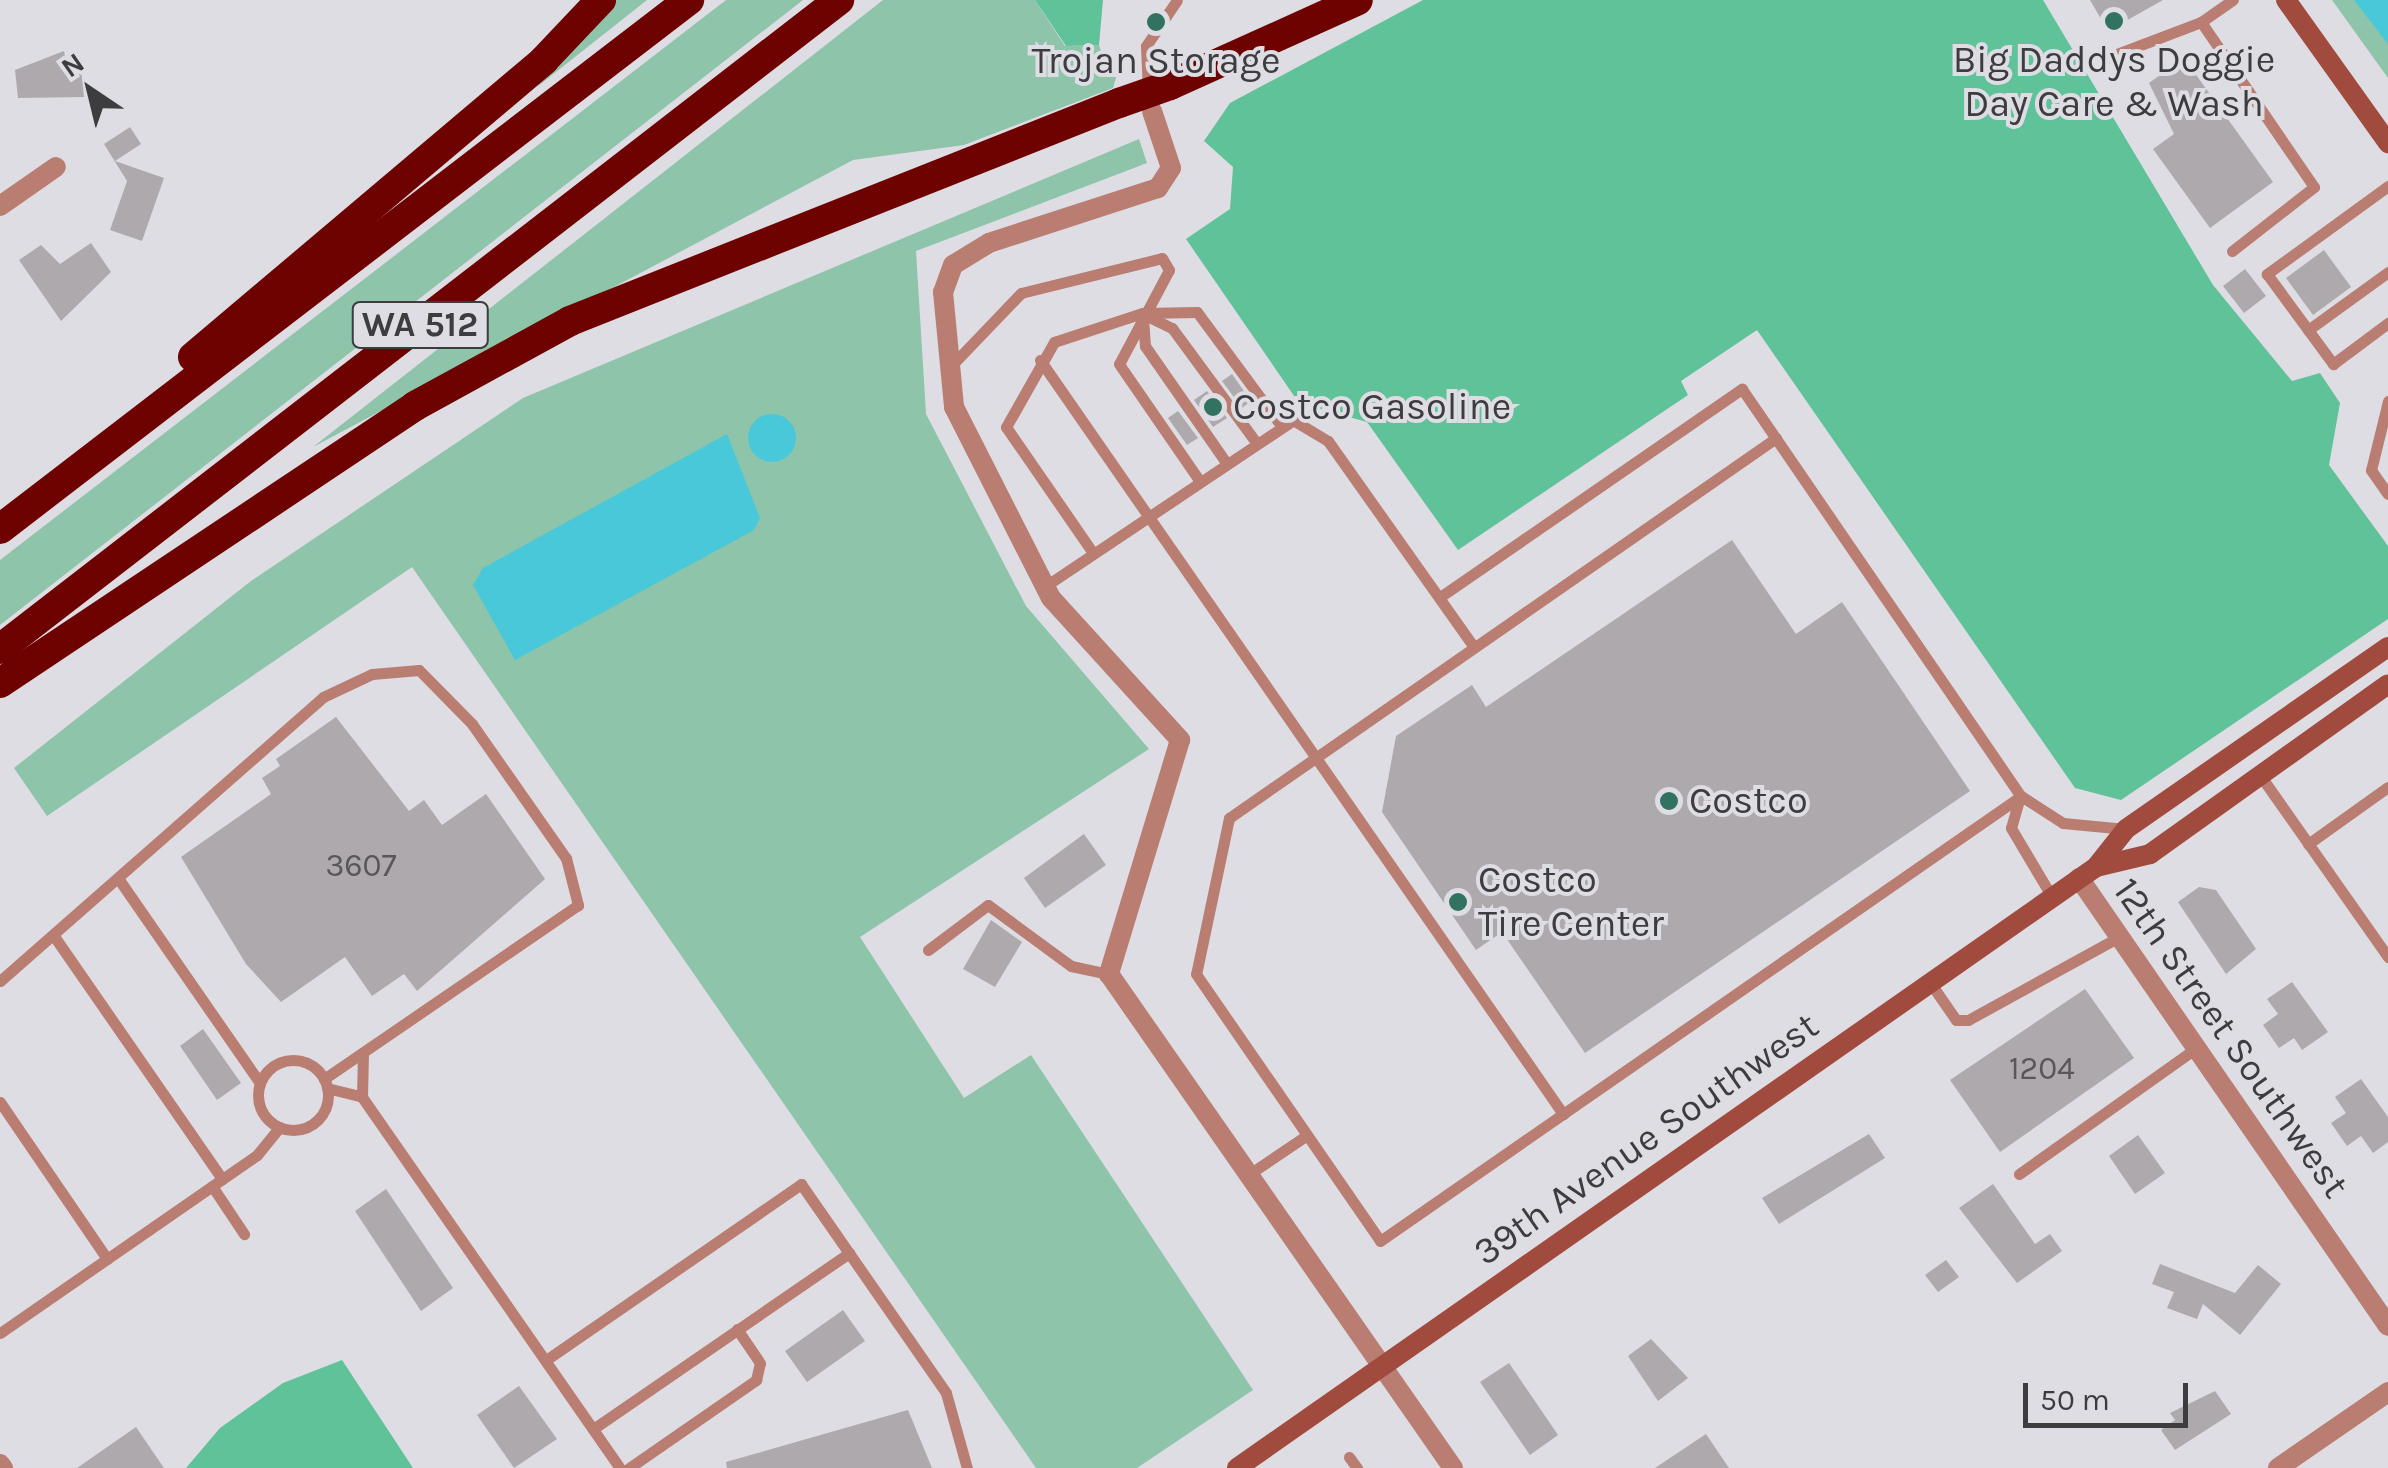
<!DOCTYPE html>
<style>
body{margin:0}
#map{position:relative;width:2388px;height:1468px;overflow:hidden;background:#dedde4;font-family:Karla,sans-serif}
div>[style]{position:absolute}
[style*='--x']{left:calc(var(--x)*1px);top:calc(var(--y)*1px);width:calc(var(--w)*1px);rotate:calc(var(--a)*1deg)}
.green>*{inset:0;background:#8dc4aa}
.forest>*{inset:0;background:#60c298}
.water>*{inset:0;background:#48c8d8}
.round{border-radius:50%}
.building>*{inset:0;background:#aea9ad}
.service>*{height:11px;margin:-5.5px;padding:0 5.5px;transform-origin:5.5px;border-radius:5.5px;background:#b97d72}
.service>.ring{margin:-5.5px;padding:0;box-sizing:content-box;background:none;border:11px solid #b97d72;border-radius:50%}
.minor>*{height:20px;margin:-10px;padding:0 10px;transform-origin:10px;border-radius:10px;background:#b97d72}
.tertiary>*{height:20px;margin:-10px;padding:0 10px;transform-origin:10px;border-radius:10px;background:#b97d72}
.secondary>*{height:20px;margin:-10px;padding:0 10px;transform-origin:10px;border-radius:10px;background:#a14b3e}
.motorway>*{height:30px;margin:-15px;padding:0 15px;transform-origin:15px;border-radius:15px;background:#6e0200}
.motorway-bridge>*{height:30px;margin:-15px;padding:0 15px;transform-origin:15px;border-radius:15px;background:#6e0200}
.dots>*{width:28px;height:28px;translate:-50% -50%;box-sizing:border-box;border:5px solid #dedde4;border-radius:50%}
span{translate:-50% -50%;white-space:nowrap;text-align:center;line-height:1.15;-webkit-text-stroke:8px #dedde4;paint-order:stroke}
.number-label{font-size:32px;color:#59575a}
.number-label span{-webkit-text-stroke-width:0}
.shield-label span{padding:2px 8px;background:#dedde4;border:2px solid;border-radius:8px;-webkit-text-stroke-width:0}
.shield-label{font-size:35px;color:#3d3c3f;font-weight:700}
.poi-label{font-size:38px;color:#3d3c3f}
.left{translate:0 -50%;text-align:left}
.street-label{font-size:38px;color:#3d3c3f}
.north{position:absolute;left:40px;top:40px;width:100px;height:100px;-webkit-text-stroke:8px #dedde4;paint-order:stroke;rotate:325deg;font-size:28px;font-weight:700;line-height:40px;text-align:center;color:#3d3c3f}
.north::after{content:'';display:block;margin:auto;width:35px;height:45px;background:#3d3c3f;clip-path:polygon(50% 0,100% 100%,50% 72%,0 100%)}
.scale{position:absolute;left:2023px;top:1383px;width:165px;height:45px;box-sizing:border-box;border:5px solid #3d3c3f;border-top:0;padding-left:12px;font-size:30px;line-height:35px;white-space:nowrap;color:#3d3c3f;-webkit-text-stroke:8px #dedde4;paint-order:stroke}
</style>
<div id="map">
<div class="green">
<i style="clip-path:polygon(617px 0,647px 0,537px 87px)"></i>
<i style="clip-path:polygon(726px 0,803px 0,0 625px,0 560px)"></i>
<i style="clip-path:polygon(883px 0,1035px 0,1065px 46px,1099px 45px,1107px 70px,1120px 64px,1113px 88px,964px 145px,853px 160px,313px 447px)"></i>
<i style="clip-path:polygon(2332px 0,2388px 0,2388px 78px)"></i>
<i style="clip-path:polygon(1139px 139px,1147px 163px,916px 251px,926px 414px,1026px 606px,1149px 749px,860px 937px,964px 1098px,1031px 1055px,1253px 1390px,1137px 1468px,1036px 1468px,412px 567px,47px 816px,14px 768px,251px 581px,523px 398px)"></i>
</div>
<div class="forest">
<i style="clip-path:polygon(1035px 0,1103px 0,1099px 45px,1066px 46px)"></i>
<i style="clip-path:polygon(1423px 0,2043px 0,2213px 285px,2292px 381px,2320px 373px,2340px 403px,2329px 465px,2388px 546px,2388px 619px,2121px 800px,2075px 788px,1757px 330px,1681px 381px,1688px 395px,1458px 550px,1367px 422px,1299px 403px,1186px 239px,1230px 209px,1233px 167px,1204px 141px,1230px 103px)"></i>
<i style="clip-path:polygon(342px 1360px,413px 1468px,186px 1468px,220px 1428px,283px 1383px)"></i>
</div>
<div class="water">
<i style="clip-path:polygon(2354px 0,2388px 0,2388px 44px)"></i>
<i class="round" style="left:748px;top:414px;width:48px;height:48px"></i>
<i style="clip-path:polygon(727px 434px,760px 518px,754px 530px,515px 660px,473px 585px,483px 568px)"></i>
</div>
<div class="building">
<i style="clip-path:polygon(2090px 0,2163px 0,2108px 31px)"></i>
<i style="clip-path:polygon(64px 51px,66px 62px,80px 60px,84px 97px,18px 98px,15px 70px)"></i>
<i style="clip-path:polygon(2184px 58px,2273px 182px,2210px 228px,2153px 149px,2174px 134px,2149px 83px)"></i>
<i style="clip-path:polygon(130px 127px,141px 144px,115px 161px,164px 178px,142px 241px,110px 230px,127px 181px,104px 144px)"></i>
<i style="clip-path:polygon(91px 243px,111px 272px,61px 321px,19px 260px,41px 245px,60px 264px)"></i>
<i style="clip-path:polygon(2324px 250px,2351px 287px,2313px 315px,2286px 278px)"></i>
<i style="clip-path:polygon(2245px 269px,2266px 296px,2244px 313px,2223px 286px)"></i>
<i style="clip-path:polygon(1232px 374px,1251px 401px,1242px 408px,1222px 381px)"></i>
<i style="clip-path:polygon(1207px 391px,1227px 418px,1213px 427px,1194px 400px)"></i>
<i style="clip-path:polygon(1178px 411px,1198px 438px,1187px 445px,1168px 418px)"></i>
<i style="clip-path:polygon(1732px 540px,1796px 634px,1842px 602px,1970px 791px,1585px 1053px,1502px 932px,1476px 950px,1382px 812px,1396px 736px,1472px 685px,1486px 707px)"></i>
<i style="clip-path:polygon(336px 717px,409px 811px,424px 800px,442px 825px,486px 794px,545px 879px,417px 991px,404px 974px,372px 996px,345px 957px,281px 1002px,246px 964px,181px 857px,271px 794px,262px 778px,280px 766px,276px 759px)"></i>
<i style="clip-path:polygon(1084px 834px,1106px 865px,1045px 908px,1024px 878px)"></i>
<i style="clip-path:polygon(2199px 887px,2216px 890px,2256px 949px,2226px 974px,2178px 902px)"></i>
<i style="clip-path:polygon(991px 920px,1022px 942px,995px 987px,963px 969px)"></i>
<i style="clip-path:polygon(2292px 982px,2328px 1032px,2302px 1050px,2294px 1038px,2279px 1048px,2263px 1025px,2278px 1014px,2267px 999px)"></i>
<i style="clip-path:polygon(2085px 989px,2134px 1058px,2000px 1152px,1950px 1080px)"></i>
<i style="clip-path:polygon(203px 1029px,241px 1083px,217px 1100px,180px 1046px)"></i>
<i style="clip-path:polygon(2361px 1079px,2388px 1117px,2388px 1142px,2373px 1153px,2361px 1136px,2347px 1146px,2331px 1123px,2346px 1113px,2335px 1097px)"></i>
<i style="clip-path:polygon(1869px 1134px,1885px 1158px,1779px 1224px,1762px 1198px)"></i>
<i style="clip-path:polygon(2138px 1135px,2165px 1173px,2135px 1194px,2109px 1156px)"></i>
<i style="clip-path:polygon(1993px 1184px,2035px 1244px,2050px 1234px,2062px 1251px,2017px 1283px,1959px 1208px)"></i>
<i style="clip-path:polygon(386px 1189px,453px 1288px,421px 1311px,355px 1211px)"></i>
<i style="clip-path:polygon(1946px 1260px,1959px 1277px,1938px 1292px,1925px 1275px)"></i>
<i style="clip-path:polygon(2160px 1264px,2235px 1293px,2258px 1265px,2281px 1284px,2240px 1335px,2203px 1304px,2197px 1319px,2167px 1308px,2174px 1292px,2152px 1284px)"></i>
<i style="clip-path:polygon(843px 1310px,865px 1341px,807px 1382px,785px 1351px)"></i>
<i style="clip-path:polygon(1651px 1339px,1688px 1378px,1658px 1401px,1628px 1356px)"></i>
<i style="clip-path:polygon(1509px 1363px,1558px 1435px,1530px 1455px,1480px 1382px)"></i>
<i style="clip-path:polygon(519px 1386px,557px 1439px,514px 1468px,477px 1415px)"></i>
<i style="clip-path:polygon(2215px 1391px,2231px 1414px,2175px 1450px,2161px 1430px,2175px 1420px,2170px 1413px)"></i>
<i style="clip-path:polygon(908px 1410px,932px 1468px,727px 1468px,726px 1462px)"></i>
<i style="clip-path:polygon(136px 1427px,164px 1468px,77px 1468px)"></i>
<i style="clip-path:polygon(1706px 1434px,1729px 1468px,1655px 1468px)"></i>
</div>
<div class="service">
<i style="--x:2109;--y:57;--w:98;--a:-20.8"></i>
<i style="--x:1148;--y:92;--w:46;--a:-92.5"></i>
<i style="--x:1146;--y:46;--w:55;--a:-56"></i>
<i style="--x:2388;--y:186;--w:150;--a:144"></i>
<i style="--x:2267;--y:274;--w:112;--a:53.7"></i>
<i style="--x:2333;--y:364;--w:69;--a:-36.7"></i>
<i style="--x:2232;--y:251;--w:104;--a:-38"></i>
<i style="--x:2314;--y:187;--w:200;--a:-124.4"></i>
<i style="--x:2201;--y:22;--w:39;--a:-35"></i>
<i style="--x:1145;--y:315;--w:30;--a:26"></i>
<i style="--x:1172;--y:328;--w:140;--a:53.7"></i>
<i style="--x:1143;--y:318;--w:28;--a:86"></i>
<i style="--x:1145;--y:346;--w:140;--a:55.2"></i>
<i style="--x:2308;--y:330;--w:99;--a:-35.9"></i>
<i style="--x:1040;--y:360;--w:918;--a:55.25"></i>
<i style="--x:951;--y:366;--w:101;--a:-46.2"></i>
<i style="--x:1021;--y:293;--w:145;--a:-13.9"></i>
<i style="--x:1162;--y:258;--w:14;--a:60"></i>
<i style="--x:1169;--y:270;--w:106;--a:118"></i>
<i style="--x:1119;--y:364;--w:141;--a:55.4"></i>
<i style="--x:2388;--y:401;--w:71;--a:103.8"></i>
<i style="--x:2371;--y:470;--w:29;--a:55"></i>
<i style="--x:1776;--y:438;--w:666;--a:145.21"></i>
<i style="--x:1229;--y:818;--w:159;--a:101.9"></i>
<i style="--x:1196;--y:974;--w:324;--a:55.4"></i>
<i style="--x:1380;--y:1241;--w:780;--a:-34.77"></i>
<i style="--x:1093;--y:553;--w:153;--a:-124.6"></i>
<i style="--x:1006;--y:427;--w:98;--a:-60.5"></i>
<i style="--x:1054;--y:342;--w:93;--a:-18.2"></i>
<i style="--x:1142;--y:313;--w:55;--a:-1"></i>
<i style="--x:1197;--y:312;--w:139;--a:53.5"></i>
<i style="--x:1044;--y:587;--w:300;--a:-33.8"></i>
<i style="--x:1293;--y:420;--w:41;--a:31"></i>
<i style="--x:1328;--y:441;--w:252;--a:54.7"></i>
<i style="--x:1440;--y:597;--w:367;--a:-34.6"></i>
<i style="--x:1742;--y:389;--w:493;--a:55.6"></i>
<i style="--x:2021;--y:796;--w:50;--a:32.7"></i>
<i style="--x:2063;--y:823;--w:63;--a:5.4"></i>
<i style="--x:2260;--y:775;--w:223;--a:54.9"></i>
<i style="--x:2019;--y:800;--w:29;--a:106"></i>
<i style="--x:2011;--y:828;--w:80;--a:59.3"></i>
<i style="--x:2308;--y:844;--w:98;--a:-35.5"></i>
<i style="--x:120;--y:881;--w:246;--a:55.3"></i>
<i style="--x:56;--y:939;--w:292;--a:55.3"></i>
<i style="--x:928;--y:950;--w:75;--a:-36.9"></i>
<i style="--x:988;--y:905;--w:103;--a:36.3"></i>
<i style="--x:1071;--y:966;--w:39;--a:12"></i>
<i style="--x:0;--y:981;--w:430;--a:-41.3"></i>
<i style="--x:323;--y:697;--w:54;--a:-25.1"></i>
<i style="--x:372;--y:674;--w:47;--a:-4.9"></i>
<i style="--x:419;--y:670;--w:76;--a:45.5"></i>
<i style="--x:472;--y:724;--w:164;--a:55"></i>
<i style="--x:566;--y:858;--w:49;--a:75.7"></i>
<i style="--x:578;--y:905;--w:308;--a:145.6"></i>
<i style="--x:1929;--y:981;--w:47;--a:55.3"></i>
<i style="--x:1956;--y:1020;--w:12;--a:0"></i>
<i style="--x:1968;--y:1020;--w:172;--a:-28.8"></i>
<i class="ring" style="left:258px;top:1060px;width:59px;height:59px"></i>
<i style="--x:327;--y:1088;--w:36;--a:14"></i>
<i style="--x:362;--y:1097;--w:452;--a:55.2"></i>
<i style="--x:362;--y:1097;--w:44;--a:-88.7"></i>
<i style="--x:0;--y:1102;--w:190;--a:55.7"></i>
<i style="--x:2019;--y:1174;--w:217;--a:-35.4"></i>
<i style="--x:1248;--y:1175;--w:71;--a:-34.1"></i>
<i style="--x:212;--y:1186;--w:58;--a:56.3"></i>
<i style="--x:0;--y:1333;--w:313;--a:-34.7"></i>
<i style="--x:257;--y:1155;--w:36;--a:-51"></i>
<i style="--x:546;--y:1360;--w:310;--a:-34.6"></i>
<i style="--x:801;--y:1184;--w:254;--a:55.2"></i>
<i style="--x:946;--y:1393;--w:78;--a:74.4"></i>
<i style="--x:593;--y:1429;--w:311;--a:-34.5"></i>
<i style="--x:1349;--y:1457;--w:14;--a:54"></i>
<i style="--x:629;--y:1468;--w:155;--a:-34.7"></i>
<i style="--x:756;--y:1380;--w:17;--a:-77"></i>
<i style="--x:760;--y:1363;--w:41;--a:-124.1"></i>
</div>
<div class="minor">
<i style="--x:1152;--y:111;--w:60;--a:71.6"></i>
<i style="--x:1171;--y:168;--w:24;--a:123"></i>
<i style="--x:1158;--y:188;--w:178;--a:162"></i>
<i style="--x:989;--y:243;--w:42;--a:148.6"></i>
<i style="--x:953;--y:265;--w:29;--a:110"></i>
<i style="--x:943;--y:292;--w:116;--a:84.5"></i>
<i style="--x:954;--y:407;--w:214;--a:63.1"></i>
<i style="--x:1051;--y:598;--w:192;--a:47.7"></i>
<i style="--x:1180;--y:740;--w:245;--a:106.9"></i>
<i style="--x:1109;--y:974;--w:602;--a:55.15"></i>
<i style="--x:0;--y:206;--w:68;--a:-34.9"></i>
<i style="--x:2079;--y:878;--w:544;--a:55.4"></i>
<i style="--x:2278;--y:1468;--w:134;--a:-34.6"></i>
</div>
<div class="tertiary">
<i style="--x:0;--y:1464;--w:5;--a:53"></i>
</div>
<div class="secondary">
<i style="--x:2286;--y:0;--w:176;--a:54.5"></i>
<i style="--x:2096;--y:867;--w:56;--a:-13.5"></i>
<i style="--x:2150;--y:854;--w:292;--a:-35.5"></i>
<i style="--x:1237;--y:1468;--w:1048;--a:-34.98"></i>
<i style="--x:2096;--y:867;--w:48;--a:-51.7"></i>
<i style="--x:2126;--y:829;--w:319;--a:-34.8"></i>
</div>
<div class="motorway">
<i style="--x:1170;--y:85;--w:206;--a:-24.3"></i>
<i style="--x:193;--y:357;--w:460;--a:-40.2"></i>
<i style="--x:544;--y:60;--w:83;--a:-46.5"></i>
<i style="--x:0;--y:529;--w:869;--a:-37.52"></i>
<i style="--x:0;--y:649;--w:1061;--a:-37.72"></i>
<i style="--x:0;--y:683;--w:499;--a:-33.7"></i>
<i style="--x:415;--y:406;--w:177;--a:-28.7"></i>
<i style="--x:570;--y:321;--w:591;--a:-21.66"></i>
</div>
<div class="motorway-bridge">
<i style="--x:1119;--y:103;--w:54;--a:-19.4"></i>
</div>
<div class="dots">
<i style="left:2114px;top:21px;background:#327260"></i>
<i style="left:1156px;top:22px;background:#327260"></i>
<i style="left:1213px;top:407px;background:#327260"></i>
<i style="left:1669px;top:801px;background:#327260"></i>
<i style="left:1458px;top:902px;background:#327260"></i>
</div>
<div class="number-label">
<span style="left:361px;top:866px">3607</span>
<span style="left:2042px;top:1069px">1204</span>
</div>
<div class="shield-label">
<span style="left:420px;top:325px">WA 512</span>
</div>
<div class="poi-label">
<span style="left:2114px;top:82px">Big Daddys Doggie<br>Day Care &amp; Wash</span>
<span style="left:1156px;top:61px">Trojan Storage</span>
<span class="left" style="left:1233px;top:407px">Costco Gasoline</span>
<span class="left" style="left:1689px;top:801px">Costco</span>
<span class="left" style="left:1478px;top:902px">Costco<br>Tire Center</span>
</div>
<div class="street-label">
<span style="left:2231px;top:1038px;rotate:55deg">12th Street Southwest</span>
<span style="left:1646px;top:1139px;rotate:-35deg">39th Avenue Southwest</span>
</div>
<div class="north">N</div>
<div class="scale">50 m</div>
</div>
